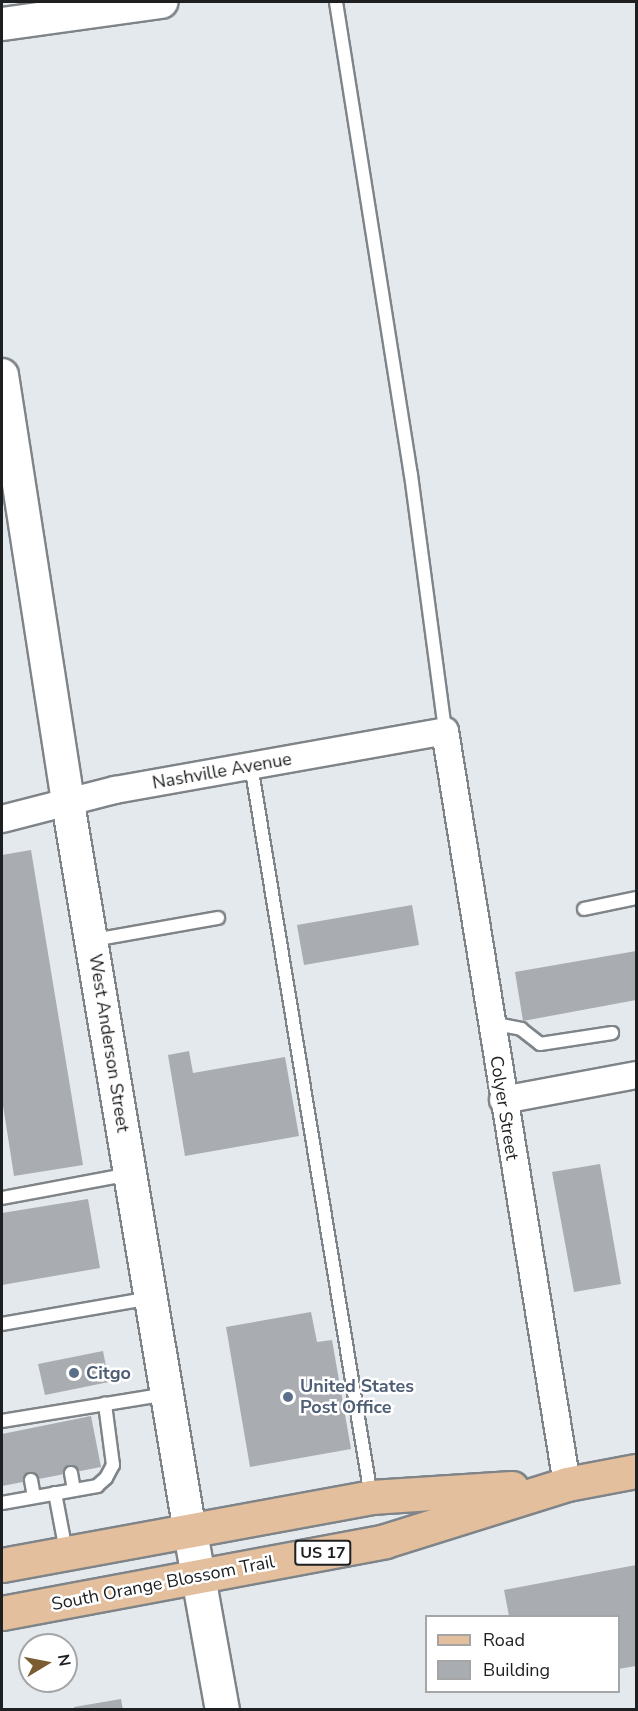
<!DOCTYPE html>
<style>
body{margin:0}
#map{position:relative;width:638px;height:1711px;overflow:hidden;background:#e4e9ee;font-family:"Nunito Sans",sans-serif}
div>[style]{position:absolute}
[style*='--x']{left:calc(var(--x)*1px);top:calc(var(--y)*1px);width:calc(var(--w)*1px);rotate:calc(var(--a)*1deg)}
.building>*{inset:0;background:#a9adb2}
.roads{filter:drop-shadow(2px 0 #7f8488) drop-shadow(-2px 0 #7f8488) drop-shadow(0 2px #7f8488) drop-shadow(0 -2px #7f8488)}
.service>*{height:12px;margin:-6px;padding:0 6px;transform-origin:6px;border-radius:6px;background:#fff}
.minor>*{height:26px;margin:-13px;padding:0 13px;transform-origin:13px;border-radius:13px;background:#fff}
.tertiary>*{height:32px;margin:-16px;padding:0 16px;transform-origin:16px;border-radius:16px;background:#fff}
.secondary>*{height:33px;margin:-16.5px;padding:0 16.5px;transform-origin:16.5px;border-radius:16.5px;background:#fff}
.primary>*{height:33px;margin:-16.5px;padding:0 16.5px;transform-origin:16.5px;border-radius:16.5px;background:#e3bf9d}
.dots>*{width:16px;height:16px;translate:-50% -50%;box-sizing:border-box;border:3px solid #fff;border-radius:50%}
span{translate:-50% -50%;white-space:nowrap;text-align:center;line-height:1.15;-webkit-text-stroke:5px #fff;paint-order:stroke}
.shield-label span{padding:2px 4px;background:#fff;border:2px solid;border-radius:4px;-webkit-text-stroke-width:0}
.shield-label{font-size:16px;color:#1d1f21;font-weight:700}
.street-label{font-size:18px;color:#1d1f21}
.service-label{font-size:18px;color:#4e5e75;font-weight:700}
.left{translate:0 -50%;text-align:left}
.frame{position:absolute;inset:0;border:3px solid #1d1f21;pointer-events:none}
.legend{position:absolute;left:425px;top:1615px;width:195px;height:78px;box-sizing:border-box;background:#fff;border:2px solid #a5a5a6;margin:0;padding:8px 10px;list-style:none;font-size:18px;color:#1d1f21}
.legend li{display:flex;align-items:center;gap:12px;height:30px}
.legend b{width:30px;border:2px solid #a5a5a6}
.north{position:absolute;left:18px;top:1633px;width:60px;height:60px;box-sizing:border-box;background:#fff;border:2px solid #a5a5a6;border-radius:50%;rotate:80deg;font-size:16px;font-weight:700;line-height:24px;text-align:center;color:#1d1f21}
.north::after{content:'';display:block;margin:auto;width:21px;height:27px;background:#7a5d31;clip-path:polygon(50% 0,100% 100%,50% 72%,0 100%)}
</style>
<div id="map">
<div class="building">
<i style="clip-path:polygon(31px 850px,83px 1165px,14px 1176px,2px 1099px,2px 855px)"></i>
<i style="clip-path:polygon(412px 905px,419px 945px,304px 965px,297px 925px)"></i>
<i style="clip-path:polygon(636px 951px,636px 1000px,523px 1021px,515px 972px)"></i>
<i style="clip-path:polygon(189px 1051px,193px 1073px,285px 1057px,299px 1136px,185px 1156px,168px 1055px)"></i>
<i style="clip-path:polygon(600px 1164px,621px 1284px,574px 1292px,552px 1172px)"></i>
<i style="clip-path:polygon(88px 1199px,100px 1268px,2px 1285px,2px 1213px)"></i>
<i style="clip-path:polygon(311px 1312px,317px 1342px,332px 1340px,351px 1449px,250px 1467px,226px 1327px)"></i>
<i style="clip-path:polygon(103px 1351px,109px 1382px,45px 1395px,38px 1364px)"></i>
<i style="clip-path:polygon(91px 1416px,101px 1467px,2px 1486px,2px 1434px)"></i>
<i style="clip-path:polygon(636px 1565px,636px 1666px,618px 1669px,618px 1616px,509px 1616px,504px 1590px)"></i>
<i style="clip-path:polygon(121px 1699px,123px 1710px,75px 1710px,74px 1707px)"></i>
</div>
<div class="roads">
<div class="service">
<i style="--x:336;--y:2;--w:479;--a:81"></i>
<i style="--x:411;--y:475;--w:258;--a:82.4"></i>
<i style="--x:251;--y:765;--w:741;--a:80.68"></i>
<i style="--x:584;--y:909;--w:53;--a:-11.9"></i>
<i style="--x:93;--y:940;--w:127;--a:-10"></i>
<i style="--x:491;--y:1023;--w:31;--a:11"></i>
<i style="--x:521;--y:1029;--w:24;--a:38"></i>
<i style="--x:540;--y:1044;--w:73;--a:-8.7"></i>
<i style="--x:2;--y:1198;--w:130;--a:-10.6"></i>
<i style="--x:2;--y:1324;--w:151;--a:-9.9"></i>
<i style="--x:2;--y:1421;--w:166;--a:-9.3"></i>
<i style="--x:71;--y:1473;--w:17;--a:80"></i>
<i style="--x:31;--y:1480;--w:17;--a:80"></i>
<i style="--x:55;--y:1493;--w:59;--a:79.3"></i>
<i style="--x:2;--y:1503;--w:97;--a:-10.1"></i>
<i style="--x:97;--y:1486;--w:12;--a:-42"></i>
<i style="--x:106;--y:1478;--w:15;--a:-62"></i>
<i style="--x:113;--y:1465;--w:62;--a:-97.5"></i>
</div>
<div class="minor">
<i style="--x:2;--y:819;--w:117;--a:-14.4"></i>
<i style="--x:115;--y:790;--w:335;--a:-10.1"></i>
<i style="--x:445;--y:731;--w:763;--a:80.8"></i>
<i style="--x:503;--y:1100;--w:135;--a:-10.6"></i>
</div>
<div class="tertiary">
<i style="--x:2;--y:24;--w:161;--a:-7.9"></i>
<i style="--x:2;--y:375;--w:433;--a:81.2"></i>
<i style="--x:68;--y:803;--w:739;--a:80.5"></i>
</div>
<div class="secondary">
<i style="--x:190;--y:1532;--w:181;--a:79.8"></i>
</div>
<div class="primary">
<i style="--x:2;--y:1565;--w:375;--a:-10.4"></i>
<i style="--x:371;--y:1497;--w:141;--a:-3.7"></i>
<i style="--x:2;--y:1613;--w:390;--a:-10.6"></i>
<i style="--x:385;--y:1541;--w:191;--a:-17.4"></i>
<i style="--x:567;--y:1484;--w:70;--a:-10.7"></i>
</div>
</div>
<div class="dots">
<i style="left:74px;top:1373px;background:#5c6f8a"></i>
<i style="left:288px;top:1397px;background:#5c6f8a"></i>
</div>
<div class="shield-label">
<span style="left:323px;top:1553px">US 17</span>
</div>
<div class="street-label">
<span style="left:222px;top:771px;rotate:-10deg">Nashville Avenue</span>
<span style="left:109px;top:1043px;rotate:81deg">West Anderson Street</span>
<span style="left:504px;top:1108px;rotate:81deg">Colyer Street</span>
<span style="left:163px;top:1583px;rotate:-11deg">South Orange Blossom Trail</span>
</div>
<div class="service-label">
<span class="left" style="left:86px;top:1373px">Citgo</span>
<span class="left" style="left:300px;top:1397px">United States<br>Post Office</span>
</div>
<div class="frame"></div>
<ul class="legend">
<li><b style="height:8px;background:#e3bf9d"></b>Road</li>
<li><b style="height:16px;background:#a9adb2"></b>Building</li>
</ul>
<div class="north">N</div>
</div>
